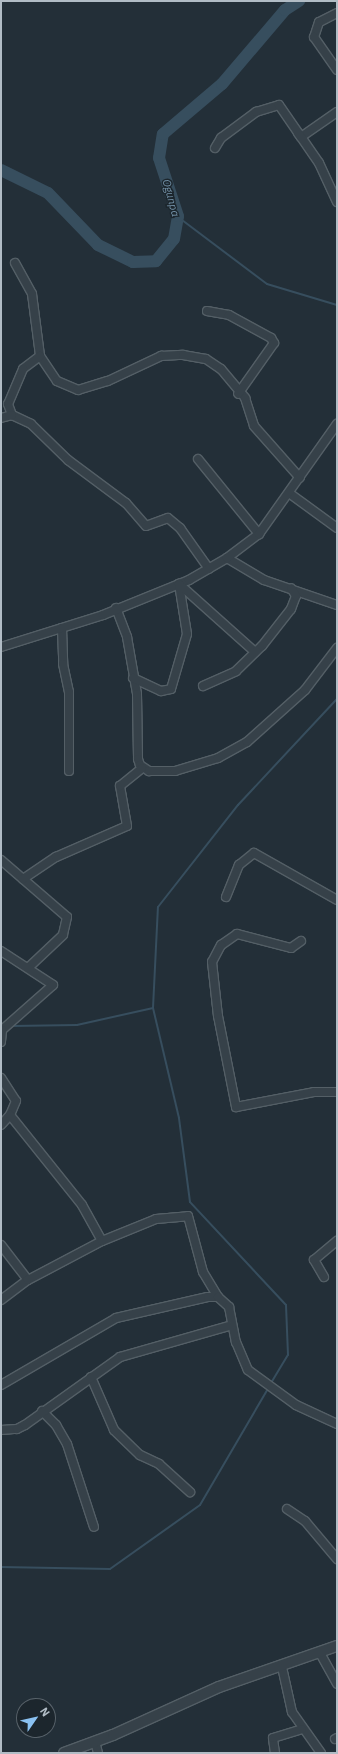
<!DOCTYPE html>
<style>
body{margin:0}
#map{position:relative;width:338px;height:1754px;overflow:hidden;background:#232f38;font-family:"IBM Plex Sans",sans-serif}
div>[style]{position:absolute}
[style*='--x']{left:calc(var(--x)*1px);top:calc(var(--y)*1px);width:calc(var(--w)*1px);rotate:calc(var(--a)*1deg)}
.stream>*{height:2px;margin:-1px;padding:0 1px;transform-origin:1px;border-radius:1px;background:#374e5e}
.river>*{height:12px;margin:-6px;padding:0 6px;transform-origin:6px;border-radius:6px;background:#374e5e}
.roads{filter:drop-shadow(1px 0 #545f66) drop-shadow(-1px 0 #545f66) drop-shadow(0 1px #545f66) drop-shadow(0 -1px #545f66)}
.minor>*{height:8px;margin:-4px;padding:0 4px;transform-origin:4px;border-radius:4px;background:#364149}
.tertiary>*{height:10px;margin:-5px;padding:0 5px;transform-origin:5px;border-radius:5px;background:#364149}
span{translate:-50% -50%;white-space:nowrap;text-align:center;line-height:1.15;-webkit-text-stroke:3px #1c262d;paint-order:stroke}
.water-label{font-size:11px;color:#7391a7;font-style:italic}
.frame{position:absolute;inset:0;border:2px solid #b1bcc5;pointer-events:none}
.north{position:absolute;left:16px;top:1698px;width:40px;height:40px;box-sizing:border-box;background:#1c262d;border:1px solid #58626a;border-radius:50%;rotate:56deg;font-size:11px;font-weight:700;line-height:16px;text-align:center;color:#b1bcc5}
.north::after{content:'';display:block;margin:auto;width:14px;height:18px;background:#8ac1f1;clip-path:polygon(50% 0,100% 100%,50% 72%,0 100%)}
</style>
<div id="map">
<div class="stream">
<i style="--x:178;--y:217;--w:111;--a:37"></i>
<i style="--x:267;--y:284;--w:73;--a:16.7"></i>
<i style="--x:12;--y:1026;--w:65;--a:-0.9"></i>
<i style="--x:77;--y:1025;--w:78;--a:-12.6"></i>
<i style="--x:271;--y:1383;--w:33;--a:-59"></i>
<i style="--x:288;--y:1355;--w:50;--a:-92.3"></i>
<i style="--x:286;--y:1305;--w:141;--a:-133"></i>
<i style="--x:190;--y:1202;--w:85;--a:-97.5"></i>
<i style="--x:179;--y:1118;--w:113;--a:-103.3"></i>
<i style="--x:153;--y:1008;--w:101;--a:-87.2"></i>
<i style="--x:158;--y:907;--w:130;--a:-51.9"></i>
<i style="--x:238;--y:805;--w:145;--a:-47"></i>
<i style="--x:1;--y:1567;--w:109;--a:1.1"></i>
<i style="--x:110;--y:1569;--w:110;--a:-35.4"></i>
<i style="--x:200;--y:1505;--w:137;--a:-59.7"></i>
</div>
<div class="river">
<i style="--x:1;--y:170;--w:52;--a:26.1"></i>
<i style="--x:48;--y:193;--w:72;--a:46.1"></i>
<i style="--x:98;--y:245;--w:39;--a:26"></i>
<i style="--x:133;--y:262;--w:23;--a:-2"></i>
<i style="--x:156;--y:261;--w:28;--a:-51"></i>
<i style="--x:174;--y:239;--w:23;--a:-80"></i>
<i style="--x:178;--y:216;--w:61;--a:-108.1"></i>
<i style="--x:159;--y:158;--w:24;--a:-81"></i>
<i style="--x:163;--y:134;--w:77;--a:-40.3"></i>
<i style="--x:222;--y:84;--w:97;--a:-49.6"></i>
<i style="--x:285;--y:10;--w:17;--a:-33"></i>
</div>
<div class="roads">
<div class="minor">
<i style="--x:337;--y:13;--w:20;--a:153"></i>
<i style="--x:319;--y:22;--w:16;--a:108"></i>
<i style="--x:314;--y:37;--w:40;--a:55.1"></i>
<i style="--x:298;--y:133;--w:5;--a:53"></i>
<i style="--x:301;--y:137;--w:44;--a:-34.8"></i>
<i style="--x:215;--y:148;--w:12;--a:-59"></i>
<i style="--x:221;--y:138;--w:44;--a:-36.6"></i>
<i style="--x:256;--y:112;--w:24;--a:-17"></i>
<i style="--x:279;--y:105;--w:70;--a:55.4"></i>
<i style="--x:319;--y:163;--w:43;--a:65.2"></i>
<i style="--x:15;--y:263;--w:35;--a:61"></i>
<i style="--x:32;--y:294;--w:63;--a:82.6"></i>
<i style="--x:40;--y:356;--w:30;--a:56"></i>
<i style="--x:57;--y:381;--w:23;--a:23"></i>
<i style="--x:78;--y:390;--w:31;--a:-17"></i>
<i style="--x:108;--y:381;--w:59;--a:-25.3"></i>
<i style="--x:161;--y:356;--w:22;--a:-3"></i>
<i style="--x:183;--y:355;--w:23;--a:10"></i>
<i style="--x:206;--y:359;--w:18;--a:34"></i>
<i style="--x:221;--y:369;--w:38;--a:50"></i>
<i style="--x:245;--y:398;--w:29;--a:72"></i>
<i style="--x:254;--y:426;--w:69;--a:48.5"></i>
<i style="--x:207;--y:311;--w:22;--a:10"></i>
<i style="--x:229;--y:315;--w:48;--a:28.7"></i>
<i style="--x:271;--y:338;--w:6;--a:59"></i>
<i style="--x:274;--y:343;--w:62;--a:125.2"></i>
<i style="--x:40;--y:356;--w:21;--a:143"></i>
<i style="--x:23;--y:369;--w:38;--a:113"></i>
<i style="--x:8;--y:404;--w:12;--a:70"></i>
<i style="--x:12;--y:415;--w:21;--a:25"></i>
<i style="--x:31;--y:424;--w:52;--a:44.2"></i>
<i style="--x:68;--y:460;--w:72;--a:36.6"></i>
<i style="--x:126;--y:503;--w:30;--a:49"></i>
<i style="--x:146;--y:526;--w:23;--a:-20"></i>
<i style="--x:168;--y:518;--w:16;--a:40"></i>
<i style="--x:180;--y:528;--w:50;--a:54.7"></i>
<i style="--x:1;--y:418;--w:11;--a:-15"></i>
<i style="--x:198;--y:459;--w:97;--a:50.9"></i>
<i style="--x:289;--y:493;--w:59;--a:36.1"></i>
<i style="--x:227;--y:558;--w:43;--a:30.7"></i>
<i style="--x:264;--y:580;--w:77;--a:18.9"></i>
<i style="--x:116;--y:608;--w:31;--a:69"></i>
<i style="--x:127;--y:637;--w:58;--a:80"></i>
<i style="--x:137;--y:694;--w:65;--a:89.1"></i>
<i style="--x:138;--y:759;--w:6;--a:72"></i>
<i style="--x:140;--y:765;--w:11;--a:34"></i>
<i style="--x:149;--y:771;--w:26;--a:0"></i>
<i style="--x:175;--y:771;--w:45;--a:-16.8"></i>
<i style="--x:218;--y:758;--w:33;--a:-29"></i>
<i style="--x:247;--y:742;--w:78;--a:-41.9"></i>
<i style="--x:305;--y:690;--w:53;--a:-52.7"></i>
<i style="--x:62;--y:628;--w:36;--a:88"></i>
<i style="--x:63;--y:664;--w:29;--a:78"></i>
<i style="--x:69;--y:692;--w:79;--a:90"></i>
<i style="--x:1;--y:647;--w:107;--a:-17.4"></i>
<i style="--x:103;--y:615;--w:93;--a:-22.1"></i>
<i style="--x:189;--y:580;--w:44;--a:-30.1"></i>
<i style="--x:227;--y:558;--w:40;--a:-37"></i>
<i style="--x:259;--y:534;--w:135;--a:-54.7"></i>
<i style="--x:133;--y:678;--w:31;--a:25"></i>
<i style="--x:161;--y:691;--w:10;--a:-11"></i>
<i style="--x:171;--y:689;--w:57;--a:-73.8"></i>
<i style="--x:187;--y:634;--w:51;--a:-99.1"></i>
<i style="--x:179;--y:584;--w:102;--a:41.8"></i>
<i style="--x:203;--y:686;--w:36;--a:-24"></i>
<i style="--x:236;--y:671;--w:36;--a:-44"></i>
<i style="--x:262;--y:646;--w:47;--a:-51.9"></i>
<i style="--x:291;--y:609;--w:14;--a:-69"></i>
<i style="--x:296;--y:596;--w:9;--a:-122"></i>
<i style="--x:1;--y:860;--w:87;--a:40.8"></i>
<i style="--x:67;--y:917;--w:18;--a:103"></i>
<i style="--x:63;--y:935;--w:47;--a:136.7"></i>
<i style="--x:23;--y:879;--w:40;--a:-34"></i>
<i style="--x:56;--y:857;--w:77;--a:-23.6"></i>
<i style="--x:127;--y:826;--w:41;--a:-99.9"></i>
<i style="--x:120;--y:786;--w:28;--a:-39"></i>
<i style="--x:226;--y:897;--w:35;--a:-68"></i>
<i style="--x:239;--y:865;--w:19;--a:-39"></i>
<i style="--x:254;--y:853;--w:95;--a:29.5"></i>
<i style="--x:301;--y:941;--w:12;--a:145"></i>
<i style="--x:291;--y:948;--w:56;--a:-165.5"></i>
<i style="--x:237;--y:934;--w:19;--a:145"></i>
<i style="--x:221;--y:945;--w:19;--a:118"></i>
<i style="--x:212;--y:962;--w:54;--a:83.7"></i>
<i style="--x:218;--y:1016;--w:93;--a:78.8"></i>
<i style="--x:236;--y:1107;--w:79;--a:-10.9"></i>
<i style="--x:314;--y:1092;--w:23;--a:0"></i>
<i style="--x:1;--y:951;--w:62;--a:33.2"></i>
<i style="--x:53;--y:985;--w:68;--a:138.6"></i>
<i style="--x:2;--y:1030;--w:12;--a:95"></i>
<i style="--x:1;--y:1078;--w:27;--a:57"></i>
<i style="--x:16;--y:1101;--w:15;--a:113"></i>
<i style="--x:10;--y:1115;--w:13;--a:132"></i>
<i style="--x:10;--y:1115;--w:115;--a:51.3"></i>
<i style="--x:82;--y:1205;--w:41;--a:60.9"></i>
<i style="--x:1;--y:1245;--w:44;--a:52.4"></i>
<i style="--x:324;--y:1277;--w:20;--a:-120"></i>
<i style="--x:314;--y:1260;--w:30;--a:-40"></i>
<i style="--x:1;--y:1300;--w:34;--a:-37"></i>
<i style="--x:28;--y:1280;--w:84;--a:-27.8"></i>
<i style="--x:102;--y:1241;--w:58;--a:-22.2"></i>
<i style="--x:156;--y:1219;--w:32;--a:-5"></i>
<i style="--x:188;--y:1216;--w:58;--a:75"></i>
<i style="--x:203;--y:1272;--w:29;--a:59"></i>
<i style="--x:91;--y:1377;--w:58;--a:66.5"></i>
<i style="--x:114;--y:1430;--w:36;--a:44"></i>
<i style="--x:140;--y:1455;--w:21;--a:25"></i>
<i style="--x:159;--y:1464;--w:42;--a:42.1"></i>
<i style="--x:1;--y:1385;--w:133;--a:-30.2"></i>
<i style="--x:116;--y:1318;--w:94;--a:-12.9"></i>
<i style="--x:208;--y:1297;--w:10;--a:0"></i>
<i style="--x:218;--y:1297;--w:15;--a:42"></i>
<i style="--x:229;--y:1307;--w:36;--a:79"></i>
<i style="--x:236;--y:1342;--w:30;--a:67"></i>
<i style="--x:248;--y:1370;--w:59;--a:36.1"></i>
<i style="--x:296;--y:1405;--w:45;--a:24.9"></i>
<i style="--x:42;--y:1411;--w:20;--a:45"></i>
<i style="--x:56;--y:1425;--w:22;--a:60"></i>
<i style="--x:67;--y:1444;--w:87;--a:72"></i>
<i style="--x:1;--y:1430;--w:16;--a:-4"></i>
<i style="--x:17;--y:1429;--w:9;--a:-27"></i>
<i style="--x:25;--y:1425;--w:117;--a:-35.6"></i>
<i style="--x:120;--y:1357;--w:116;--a:-15.9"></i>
<i style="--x:287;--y:1509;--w:22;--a:34"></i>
<i style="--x:305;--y:1521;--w:50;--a:49.9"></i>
<i style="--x:320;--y:1653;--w:35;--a:61"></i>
<i style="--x:282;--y:1667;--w:46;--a:77.5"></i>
<i style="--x:292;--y:1712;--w:50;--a:54.7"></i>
<i style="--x:335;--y:1739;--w:2;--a:-27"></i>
<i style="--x:95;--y:1741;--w:12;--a:76"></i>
<i style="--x:275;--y:1753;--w:15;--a:-98"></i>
<i style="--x:273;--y:1738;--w:30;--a:-17"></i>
</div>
<div class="tertiary">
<i style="--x:64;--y:1753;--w:52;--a:-20.2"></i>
<i style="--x:113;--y:1735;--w:116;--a:-24.4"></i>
<i style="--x:219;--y:1687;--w:125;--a:-19.2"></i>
</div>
</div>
<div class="water-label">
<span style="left:171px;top:198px;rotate:75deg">Ogunpa</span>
</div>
<div class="frame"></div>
<div class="north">N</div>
</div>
